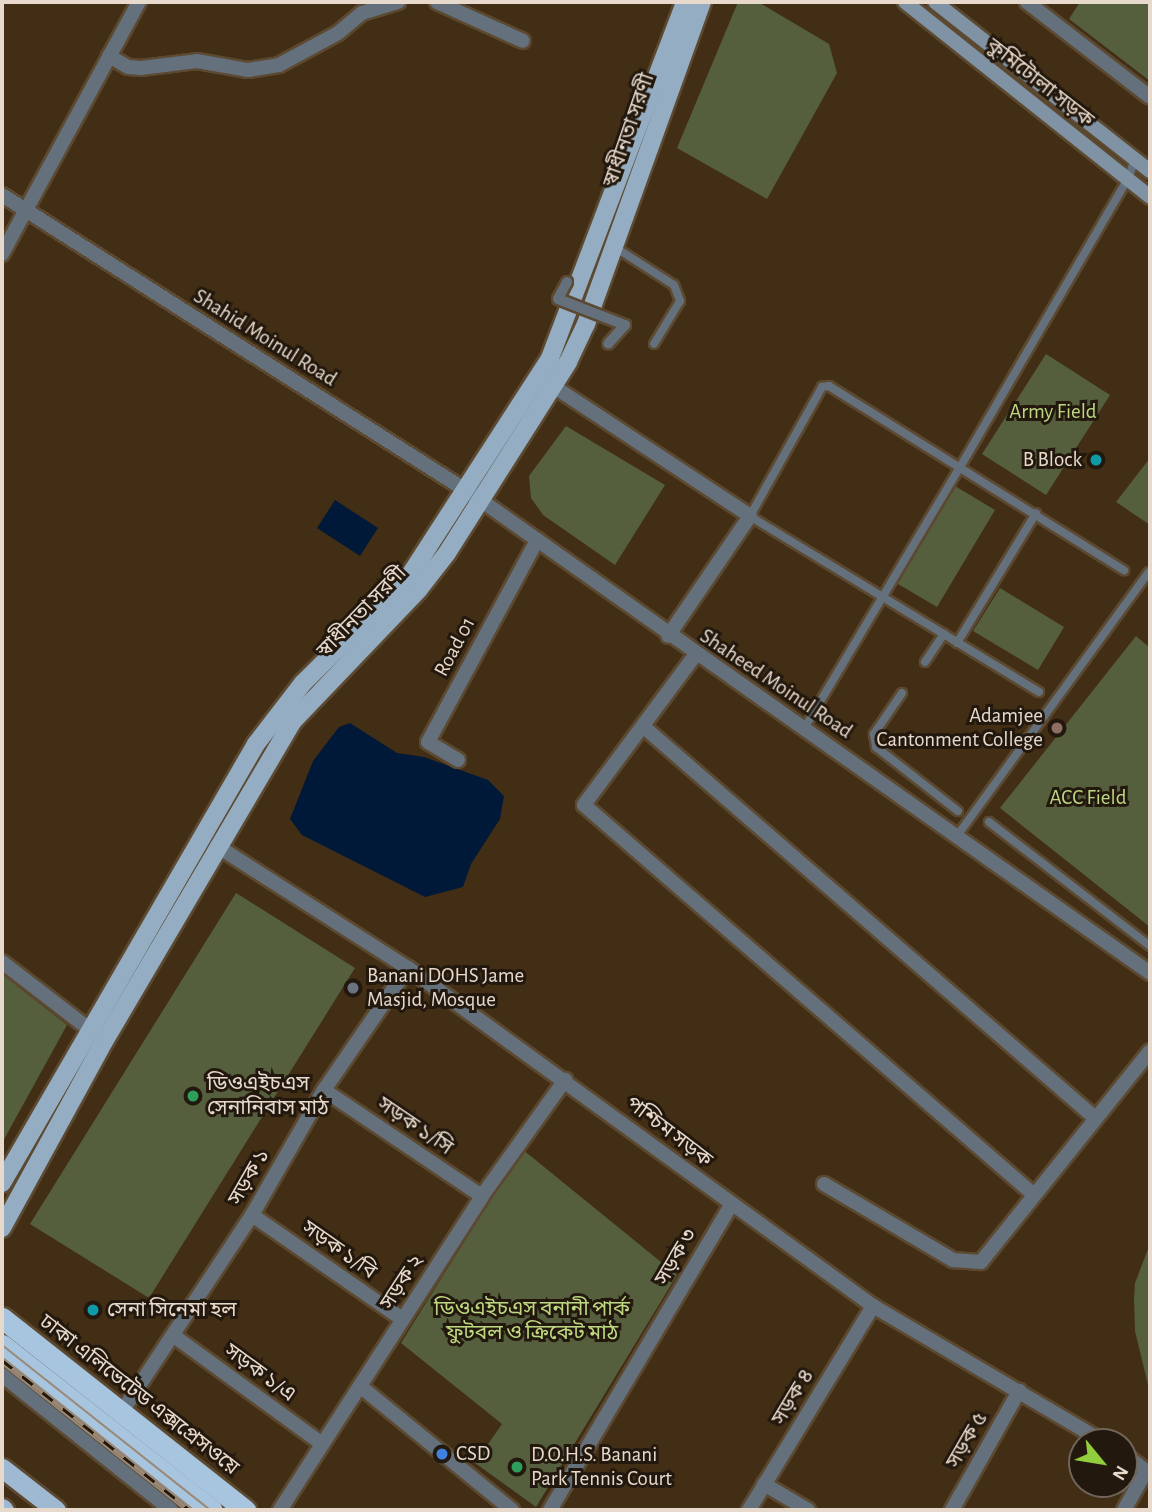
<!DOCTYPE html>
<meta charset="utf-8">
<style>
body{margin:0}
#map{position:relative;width:1152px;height:1512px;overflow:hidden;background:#422e14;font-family:"Alegreya Sans","Noto Sans Bengali",sans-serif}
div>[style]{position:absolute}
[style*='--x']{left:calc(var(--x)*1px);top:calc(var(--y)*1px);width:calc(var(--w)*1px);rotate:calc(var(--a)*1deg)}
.green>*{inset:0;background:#555f3e}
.water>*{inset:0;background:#001938}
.roads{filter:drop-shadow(2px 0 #5c4931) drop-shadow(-2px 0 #5c4931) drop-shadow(0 2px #5c4931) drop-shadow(0 -2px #5c4931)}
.service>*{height:8px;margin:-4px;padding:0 4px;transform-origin:4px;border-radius:4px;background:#64707b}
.minor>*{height:14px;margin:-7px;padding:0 7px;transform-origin:7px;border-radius:7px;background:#64707b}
.tertiary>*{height:14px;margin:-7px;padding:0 7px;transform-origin:7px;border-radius:7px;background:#64707b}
.secondary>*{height:14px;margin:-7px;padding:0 7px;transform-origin:7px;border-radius:7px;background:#7f93a4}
.primary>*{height:18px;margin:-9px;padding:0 9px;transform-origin:9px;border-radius:9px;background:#94adc3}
.trunk>*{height:19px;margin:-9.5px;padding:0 9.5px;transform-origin:9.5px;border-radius:9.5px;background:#9eb9d1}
.motorway>*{height:21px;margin:-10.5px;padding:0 10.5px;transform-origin:10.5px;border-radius:10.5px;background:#a7c5df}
.tram>*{height:2px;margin:-1px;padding:0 1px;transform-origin:1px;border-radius:1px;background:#9a8976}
.rail>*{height:7px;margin-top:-3.5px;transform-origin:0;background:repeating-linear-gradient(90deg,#22180d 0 13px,#9a8976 0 26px);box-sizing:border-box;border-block:2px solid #9a8976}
.bridges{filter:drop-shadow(2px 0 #5c4931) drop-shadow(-2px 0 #5c4931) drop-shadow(0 2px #5c4931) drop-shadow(0 -2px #5c4931)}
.pedestrian-bridge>*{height:10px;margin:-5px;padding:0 5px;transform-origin:5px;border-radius:5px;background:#64707b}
.dots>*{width:19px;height:19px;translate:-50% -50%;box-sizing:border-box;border:4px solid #22180d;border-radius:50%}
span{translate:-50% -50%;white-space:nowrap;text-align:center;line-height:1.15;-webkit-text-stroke:6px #22180d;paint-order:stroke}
.street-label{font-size:21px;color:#e7d9cb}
.park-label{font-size:21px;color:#bdd881}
.poi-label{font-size:21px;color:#e7d9cb}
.right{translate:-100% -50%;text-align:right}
.left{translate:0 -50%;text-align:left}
.frame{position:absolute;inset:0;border:4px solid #e7d9cb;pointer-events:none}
.north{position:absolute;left:1068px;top:1428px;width:70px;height:70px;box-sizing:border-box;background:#22180d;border:2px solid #716559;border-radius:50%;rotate:120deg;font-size:19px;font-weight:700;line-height:28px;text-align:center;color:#e7d9cb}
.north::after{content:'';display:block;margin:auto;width:24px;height:32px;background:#92cd3e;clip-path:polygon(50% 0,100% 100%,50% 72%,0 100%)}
</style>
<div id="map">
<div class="green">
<i style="clip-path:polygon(738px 2px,758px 2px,829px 44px,837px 73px,767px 199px,677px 148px)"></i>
<i style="clip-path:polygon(1080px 2px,1150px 2px,1150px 81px,1069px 19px)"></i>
<i style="clip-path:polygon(1046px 354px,1110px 395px,1046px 495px,982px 454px)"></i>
<i style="clip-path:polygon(566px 426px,665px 485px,615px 565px,543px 515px,531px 498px,529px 476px)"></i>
<i style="clip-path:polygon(1150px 458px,1150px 525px,1116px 502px)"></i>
<i style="clip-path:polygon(950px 483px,995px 510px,937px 607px,893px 581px)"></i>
<i style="clip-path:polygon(1000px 588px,1064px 627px,1038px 670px,973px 631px)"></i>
<i style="clip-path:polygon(1136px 636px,1150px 648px,1150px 927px,1000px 808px)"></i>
<i style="clip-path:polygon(236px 893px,355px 968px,149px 1298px,30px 1224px)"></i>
<i style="clip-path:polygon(2px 974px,67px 1025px,2px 1143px)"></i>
<i style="clip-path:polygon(522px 1149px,677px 1275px,536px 1507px,475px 1463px,502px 1424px,401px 1343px)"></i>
<i style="clip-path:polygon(1150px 1244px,1150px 1393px,1135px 1331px,1134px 1299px,1135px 1283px)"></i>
</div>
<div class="water">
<i style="clip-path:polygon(335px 500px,378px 528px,360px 556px,317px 528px)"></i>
<i style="clip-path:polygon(350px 723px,397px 753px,424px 757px,488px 780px,504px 796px,500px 819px,471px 864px,463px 887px,425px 897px,302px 835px,290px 819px,313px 761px,339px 727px)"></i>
</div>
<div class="roads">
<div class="service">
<i style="--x:613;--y:246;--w:72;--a:32.6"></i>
<i style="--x:674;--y:285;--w:17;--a:69"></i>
<i style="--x:680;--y:301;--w:50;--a:121.2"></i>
<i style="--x:957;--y:643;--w:152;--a:-58.7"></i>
<i style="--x:925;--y:662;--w:34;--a:-56"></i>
<i style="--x:1039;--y:692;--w:338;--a:-148.7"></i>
<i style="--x:750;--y:516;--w:148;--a:-60.8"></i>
<i style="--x:822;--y:387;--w:7;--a:-8"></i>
<i style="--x:829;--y:386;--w:348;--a:32"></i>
<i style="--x:902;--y:693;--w:50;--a:124.3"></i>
<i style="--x:874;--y:734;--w:13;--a:81"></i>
<i style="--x:876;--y:747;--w:104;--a:38"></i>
<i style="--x:805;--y:727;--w:300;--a:-59.2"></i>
<i style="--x:959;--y:469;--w:336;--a:-59.8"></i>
<i style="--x:1128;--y:179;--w:21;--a:-71"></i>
<i style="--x:989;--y:822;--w:203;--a:37.6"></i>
<i style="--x:957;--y:836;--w:326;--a:-54"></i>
</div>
<div class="minor">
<i style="--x:437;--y:2;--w:94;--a:24.4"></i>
<i style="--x:1027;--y:2;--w:155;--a:37.7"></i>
<i style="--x:109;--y:56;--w:22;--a:30"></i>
<i style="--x:128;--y:67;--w:13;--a:4"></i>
<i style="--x:141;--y:68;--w:56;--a:-7.1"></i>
<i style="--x:197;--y:61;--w:52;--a:10"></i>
<i style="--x:248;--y:70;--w:31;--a:-9"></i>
<i style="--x:279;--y:65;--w:67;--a:-28.5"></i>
<i style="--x:338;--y:33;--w:31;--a:-40"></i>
<i style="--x:362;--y:13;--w:38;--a:-17"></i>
<i style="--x:2;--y:254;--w:287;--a:-61.5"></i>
<i style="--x:553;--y:386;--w:236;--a:33.4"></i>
<i style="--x:750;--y:516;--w:145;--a:124.3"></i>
<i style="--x:482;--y:501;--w:818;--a:35.24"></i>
<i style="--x:696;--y:654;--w:188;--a:126.6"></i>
<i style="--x:584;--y:805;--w:594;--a:40.9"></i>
<i style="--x:645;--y:728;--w:595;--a:40.91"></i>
<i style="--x:458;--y:760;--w:35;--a:-149"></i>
<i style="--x:428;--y:742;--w:230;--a:-61.6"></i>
<i style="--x:217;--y:846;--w:227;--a:32.6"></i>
<i style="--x:408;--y:968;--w:575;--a:36.01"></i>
<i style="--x:873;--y:1306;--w:268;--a:30.5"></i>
<i style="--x:2;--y:962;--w:121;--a:37.6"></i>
<i style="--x:324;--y:1090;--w:190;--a:33.9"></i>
<i style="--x:824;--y:1184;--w:150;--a:30.5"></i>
<i style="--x:953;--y:1260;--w:28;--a:4"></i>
<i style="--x:981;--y:1262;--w:270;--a:-51.3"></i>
<i style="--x:252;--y:1215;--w:183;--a:34.7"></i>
<i style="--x:174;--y:1336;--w:183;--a:36.1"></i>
<i style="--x:2;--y:1375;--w:216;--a:38.6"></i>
<i style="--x:360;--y:1386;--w:196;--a:39.2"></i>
<i style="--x:125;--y:1407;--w:230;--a:-56.5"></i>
<i style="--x:252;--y:1215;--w:144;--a:-60.1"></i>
<i style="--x:324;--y:1090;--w:148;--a:-55.5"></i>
<i style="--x:764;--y:1484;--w:51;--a:30.6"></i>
<i style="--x:280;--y:1510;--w:373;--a:-57.2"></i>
<i style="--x:482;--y:1196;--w:143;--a:-54.4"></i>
<i style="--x:550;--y:1510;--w:355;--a:-59.3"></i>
<i style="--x:749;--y:1510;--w:239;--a:-58.7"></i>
<i style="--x:952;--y:1510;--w:137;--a:-60.6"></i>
<i style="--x:1124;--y:1510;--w:45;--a:-60.6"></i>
<i style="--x:1146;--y:1471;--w:28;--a:-142"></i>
</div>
<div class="tertiary">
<i style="--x:2;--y:195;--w:558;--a:32.49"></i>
</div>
<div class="secondary">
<i style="--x:905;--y:2;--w:313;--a:38.5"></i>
<i style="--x:935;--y:2;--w:273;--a:38.2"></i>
</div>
<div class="primary">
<i style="--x:2;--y:1183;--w:507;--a:-59.95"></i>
<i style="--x:256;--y:744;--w:77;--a:-52.4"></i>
<i style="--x:303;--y:683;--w:145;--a:-44.7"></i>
<i style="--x:406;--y:581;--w:265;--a:-57.1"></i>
<i style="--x:550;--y:358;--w:381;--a:-69.2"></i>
<i style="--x:2;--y:1228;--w:214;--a:-61.3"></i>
<i style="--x:105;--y:1040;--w:370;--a:-59.5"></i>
<i style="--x:293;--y:721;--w:182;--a:-46.3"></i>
<i style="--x:419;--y:589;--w:46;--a:-52.1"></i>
<i style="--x:447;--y:553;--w:226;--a:-57.6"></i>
<i style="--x:568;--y:362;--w:42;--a:-64.7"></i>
<i style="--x:586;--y:324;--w:342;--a:-70.2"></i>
</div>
<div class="trunk">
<i style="--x:2;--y:1468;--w:68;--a:37.9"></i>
<i style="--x:2;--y:1508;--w:3;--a:45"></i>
</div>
<div class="motorway">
<i style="--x:2;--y:1318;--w:310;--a:38.3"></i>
<i style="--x:2;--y:1345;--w:267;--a:38.2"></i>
</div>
</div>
<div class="tram">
<i style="--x:2;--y:1345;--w:265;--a:38.4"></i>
</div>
<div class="rail">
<i style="--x:2;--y:1360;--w:241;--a:38.6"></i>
</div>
<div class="bridges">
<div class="pedestrian-bridge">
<i style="--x:567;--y:282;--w:19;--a:118"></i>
<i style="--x:558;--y:299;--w:72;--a:21.2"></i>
<i style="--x:625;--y:325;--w:25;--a:132"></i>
</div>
</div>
<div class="dots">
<i style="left:1096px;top:460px;background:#0f9aa8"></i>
<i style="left:1057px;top:728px;background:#8d6e63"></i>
<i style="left:353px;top:988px;background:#6b7280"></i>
<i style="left:193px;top:1096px;background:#2e9e5b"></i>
<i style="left:93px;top:1310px;background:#0f9aa8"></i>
<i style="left:442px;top:1454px;background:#3f7fe0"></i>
<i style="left:517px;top:1467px;background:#2e9e5b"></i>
</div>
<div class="street-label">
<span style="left:1040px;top:83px;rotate:38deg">কুর্মিটোলা সড়ক</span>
<span style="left:629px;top:130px;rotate:-71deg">স্বাধীনতা সরণী</span>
<span style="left:265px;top:338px;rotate:32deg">Shahid Moinul Road</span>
<span style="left:362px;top:612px;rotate:-46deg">স্বাধীনতা সরণী</span>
<span style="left:455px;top:647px;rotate:-62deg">Road 01</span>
<span style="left:776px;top:684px;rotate:34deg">Shaheed Moinul Road</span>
<span style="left:415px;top:1126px;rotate:34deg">সড়ক ১/সি</span>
<span style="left:669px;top:1132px;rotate:37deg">পশ্চিম সড়ক</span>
<span style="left:249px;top:1177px;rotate:-60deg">সড়ক ১</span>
<span style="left:339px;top:1250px;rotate:35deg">সড়ক ১/বি</span>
<span style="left:676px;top:1257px;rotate:-59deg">সড়ক ৩</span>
<span style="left:402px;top:1282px;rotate:-57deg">সড়ক ২</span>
<span style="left:260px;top:1373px;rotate:36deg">সড়ক ১/এ</span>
<span style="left:139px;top:1395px;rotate:38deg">ঢাকা এলিভেটেড এক্সপ্রেসওয়ে</span>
<span style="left:793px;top:1397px;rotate:-59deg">সড়ক ৪</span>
<span style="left:967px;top:1440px;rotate:-60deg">সড়ক ৫</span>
</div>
<div class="park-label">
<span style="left:1053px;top:412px">Army Field</span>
<span style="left:1088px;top:798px">ACC Field</span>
<span style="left:532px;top:1321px">ডিওএইচএস বনানী পার্ক<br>ফুটবল ও ক্রিকেট মাঠ</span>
</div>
<div class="poi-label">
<span class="right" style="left:1082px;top:460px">B Block</span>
<span class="right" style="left:1043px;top:728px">Adamjee<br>Cantonment College</span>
<span class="left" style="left:367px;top:988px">Banani DOHS Jame<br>Masjid, Mosque</span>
<span class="left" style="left:207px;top:1096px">ডিওএইচএস<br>সেনানিবাস মাঠ</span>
<span class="left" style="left:107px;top:1310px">সেনা সিনেমা হল</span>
<span class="left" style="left:456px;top:1454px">CSD</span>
<span class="left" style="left:531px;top:1467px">D.O.H.S. Banani<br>Park Tennis Court</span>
</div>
<div class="frame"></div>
<div class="north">N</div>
</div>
